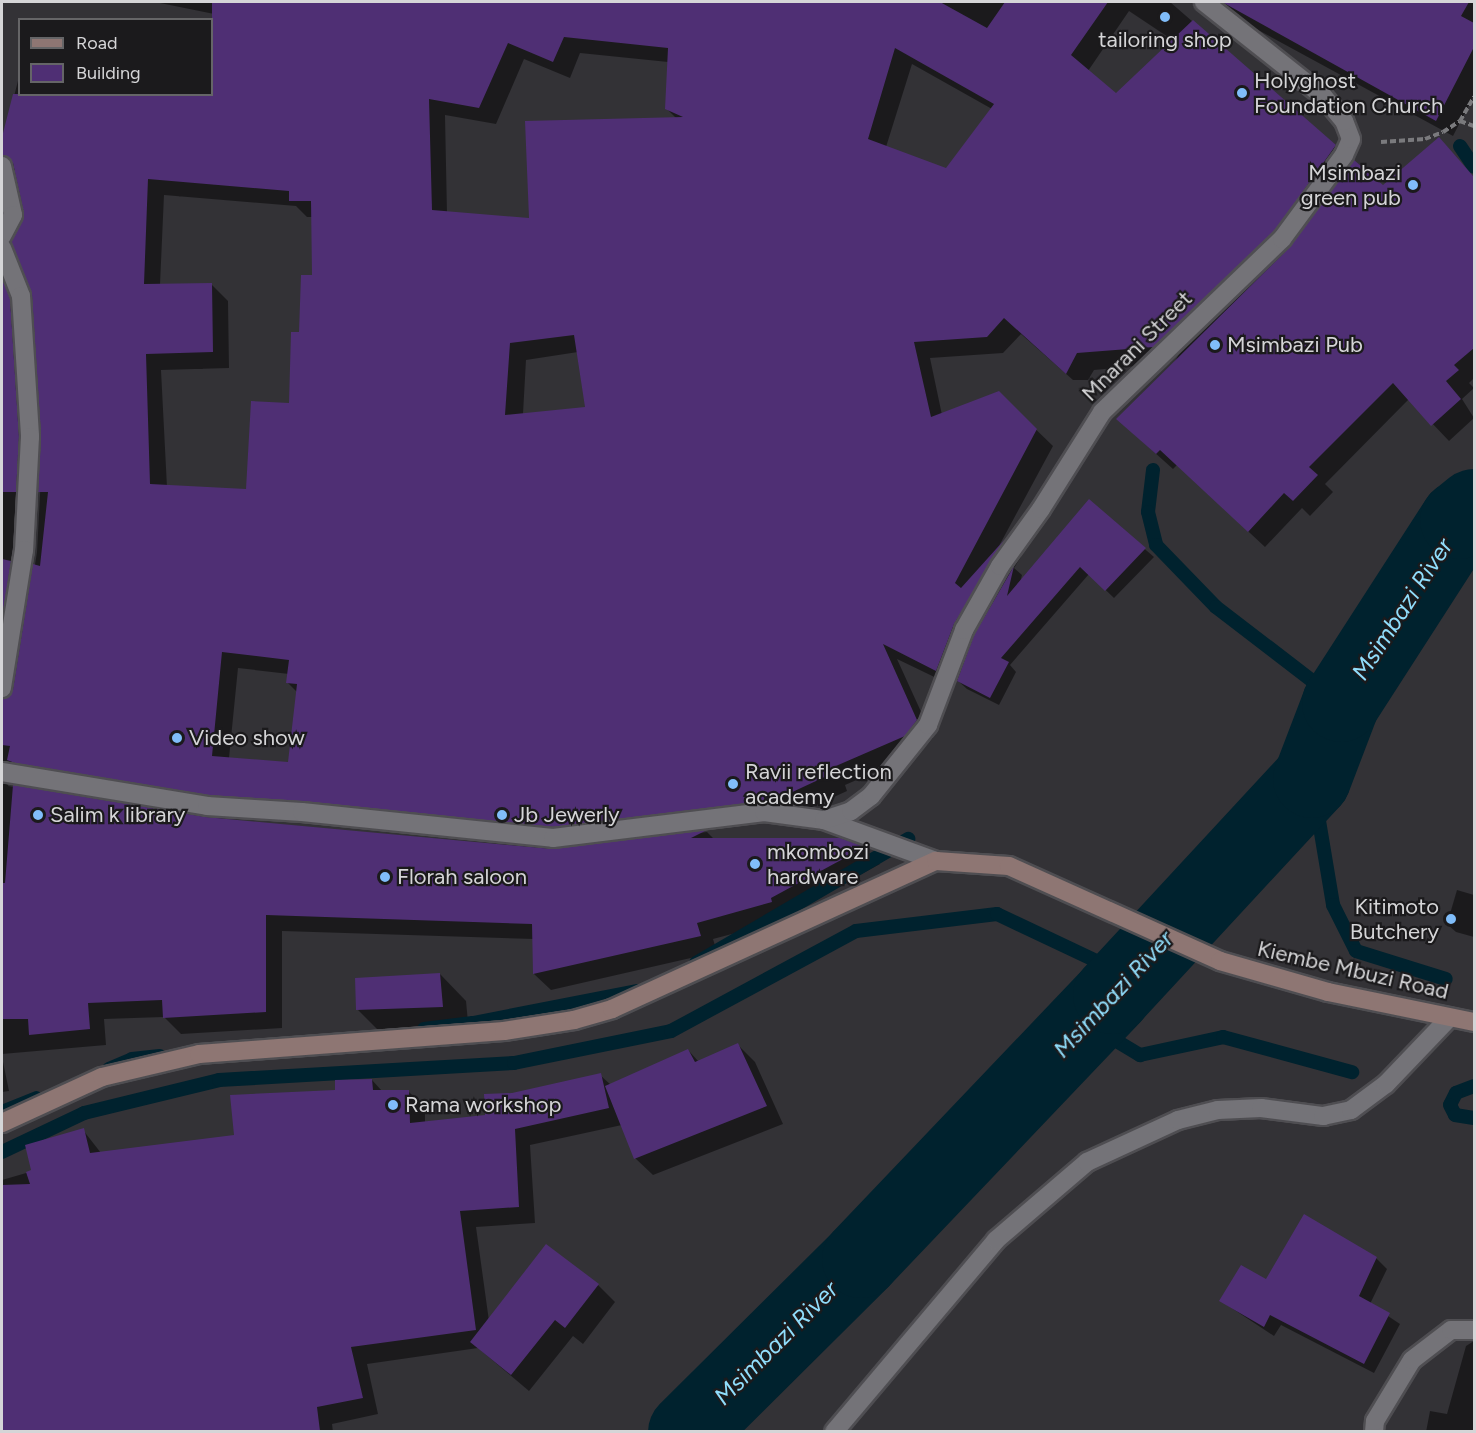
<!DOCTYPE html>
<style>
body{margin:0}
#map{position:relative;width:1476px;height:1433px;overflow:hidden;background:#333236;font-family:Figtree,sans-serif}
div>[style]{position:absolute}
[style*='--x']{left:calc(var(--x)*1px);top:calc(var(--y)*1px);width:calc(var(--w)*1px);rotate:calc(var(--a)*1deg)}
.shadow>*{inset:0;background:#0007}
.stream>*{height:14px;margin:-7px;padding:0 7px;transform-origin:7px;border-radius:7px;background:#00222e}
.river>*{height:78px;margin:-39px;padding:0 39px;transform-origin:39px;border-radius:39px;background:#00222e}
.building>*{inset:0;background:#4f2f74}
.path>*{height:4px;margin-top:-2px;transform-origin:0;background:repeating-linear-gradient(90deg,#7a7a7d 0 6px,transparent 0 9px)}
.roads{filter:drop-shadow(2px 0 #4f4e52) drop-shadow(-2px 0 #4f4e52) drop-shadow(0 2px #4f4e52) drop-shadow(0 -2px #4f4e52)}
.lane>*{height:18px;margin:-9px;padding:0 9px;transform-origin:9px;border-radius:9px;background:#747378}
.street>*{height:18px;margin:-9px;padding:0 9px;transform-origin:9px;border-radius:9px;background:#747378}
.secondary>*{height:18px;margin:-9px;padding:0 9px;transform-origin:9px;border-radius:9px;background:#8e7673}
.dots>*{width:16px;height:16px;translate:-50% -50%;box-sizing:border-box;border:3px solid #1b1a1c;border-radius:50%}
span{translate:-50% -50%;white-space:nowrap;text-align:center;line-height:1.15;-webkit-text-stroke:4.5px #1b1a1c;paint-order:stroke}
.poi-label{font-size:22px;color:#d5d5d7}
.left{translate:0 -50%;text-align:left}
.right{translate:-100% -50%;text-align:right}
.street-label{font-size:22px;color:#d5d5d7}
.water-label{font-size:24px;color:#90ddfb;font-style:italic}
.frame{position:absolute;inset:0;border:3px solid #d5d5d7;pointer-events:none}
.legend{position:absolute;left:18px;top:18px;width:195px;height:78px;box-sizing:border-box;background:#1b1a1c;border:2px solid #656567;margin:0;padding:8px 10px;list-style:none;font-size:18px;color:#d5d5d7}
.legend li{display:flex;align-items:center;gap:12px;height:30px}
.legend b{width:30px;border:2px solid #656567}
</style>
<div id="map">
<div class="shadow">
<i style="clip-path:polygon(evenodd,155px 2px,1170px 2px,1383px 187px,1439px 139px,1474px 177px,1474px 293px,1463px 301px,1474px 314px,1474px 378px,1469px 383px,1474px 388px,1462px 399px,1474px 418px,1449px 441px,1409px 399px,1325px 484px,1333px 492px,1310px 516px,1302px 508px,1265px 547px,1177px 465px,1173px 469px,1135px 435px,1179px 354px,1170px 363px,1094px 370px,1088px 380px,1073px 380px,1021px 334px,1003px 353px,930px 358px,942px 415px,998px 393px,1053px 446px,999px 546px,1005px 541px,1021px 557px,1014px 568px,1022px 575px,1020px 583px,1089px 501px,1154px 557px,1114px 598px,1089px 574px,1010px 665px,1016px 672px,999px 705px,967px 689px,956px 679px,953px 686px,897px 659px,933px 738px,921px 752px,845px 785px,847px 791px,788px 818px,570px 843px,10px 781px,8px 786px,205px 819px,552px 851px,707px 832px,714px 839px,839px 839px,864px 848px,880px 864px,786px 915px,788px 919px,713px 939px,717px 952px,551px 990px,534px 974px,534px 939px,282px 931px,282px 1028px,181px 1034px,164px 1017px,104px 1019px,106px 1045px,2px 1054px,2px 185px,8px 192px,17px 232px,26px 213px,16px 172px,2px 159px,2px 143px,20px 73px,20px 94px,212px 94px,212px 32px,222px 32px,224px 16px,155px 2px,1129px 11px,1174px 41px,1116px 95px,1088px 71px,1129px 11px,155px 2px,580px 53px,668px 62px,666px 108px,676px 118px,530px 219px,447px 213px,445px 115px,496px 124px,524px 59px,570px 78px,580px 53px,155px 2px,912px 64px,992px 109px,946px 170px,886px 147px,912px 64px,155px 2px,164px 195px,296px 206px,307px 217px,312px 217px,313px 277px,290px 404px,248px 491px,167px 487px,161px 370px,229px 368px,228px 301px,212px 285px,160px 285px,164px 195px,155px 2px,12px 240px,34px 295px,43px 438px,37px 552px,15px 690px,8px 699px,29px 566px,26px 316px,8px 248px,12px 240px,155px 2px,578px 352px,586px 408px,523px 414px,526px 360px,578px 352px,155px 2px,238px 668px,289px 674px,287px 682px,297px 692px,289px 763px,229px 758px,238px 668px)"></i>
<i style="clip-path:polygon(1205px 2px,1474px 2px,1474px 95px,1453px 136px,1249px 25px,1229px 9px)"></i>
<i style="clip-path:polygon(1457px 890px,1474px 895px,1474px 937px,1456px 932px,1447px 924px)"></i>
<i style="clip-path:polygon(440px 974px,466px 1001px,469px 1033px,384px 1036px,358px 1010px)"></i>
<i style="clip-path:polygon(738px 1045px,755px 1062px,783px 1124px,653px 1175px,635px 1158px,622px 1125px,530px 1145px,535px 1223px,476px 1227px,489px 1321px,598px 1285px,615px 1302px,583px 1344px,573px 1336px,529px 1391px,478px 1348px,367px 1364px,378px 1414px,332px 1424px,333px 1432px,2px 1432px,2px 1180px,33px 1171px,83px 1130px,101px 1153px,236px 1137px,337px 1091px,372px 1080px,382px 1091px,408px 1091px,425px 1108px,425px 1122px,487px 1116px,512px 1094px,600px 1075px,611px 1085px,688px 1050px,699px 1062px)"></i>
<i style="clip-path:polygon(2px 1057px,9px 1091px,2px 1092px)"></i>
<i style="clip-path:polygon(1304px 1216px,1376px 1258px,1387px 1269px,1370px 1304px,1400px 1324px,1374px 1373px,1281px 1325px,1274px 1336px,1221px 1301px,1267px 1281px)"></i>
<i style="clip-path:polygon(1474px 1341px,1474px 1432px,1426px 1432px,1430px 1411px,1447px 1414px,1466px 1346px)"></i>
</div>
<div class="stream">
<i style="--x:1460;--y:146;--w:25;--a:56"></i>
<i style="--x:1153;--y:470;--w:42;--a:96.8"></i>
<i style="--x:1148;--y:512;--w:34;--a:76"></i>
<i style="--x:1156;--y:545;--w:86;--a:45.9"></i>
<i style="--x:1216;--y:607;--w:158;--a:37.5"></i>
<i style="--x:1312;--y:779;--w:128;--a:80.5"></i>
<i style="--x:1333;--y:905;--w:51;--a:63.4"></i>
<i style="--x:1356;--y:951;--w:94;--a:17.3"></i>
<i style="--x:696;--y:963;--w:246;--a:-30.3"></i>
<i style="--x:1112;--y:995;--w:38;--a:108"></i>
<i style="--x:1100;--y:1031;--w:47;--a:31"></i>
<i style="--x:1140;--y:1055;--w:85;--a:-12.2"></i>
<i style="--x:1223;--y:1037;--w:134;--a:15.2"></i>
<i style="--x:424;--y:1029;--w:49;--a:-7"></i>
<i style="--x:473;--y:1023;--w:168;--a:-11"></i>
<i style="--x:109;--y:1069;--w:25;--a:-23"></i>
<i style="--x:132;--y:1059;--w:28;--a:-6"></i>
<i style="--x:1474;--y:1086;--w:19;--a:159"></i>
<i style="--x:1456;--y:1093;--w:13;--a:117"></i>
<i style="--x:1450;--y:1105;--w:11;--a:63"></i>
<i style="--x:1455;--y:1115;--w:19;--a:9"></i>
<i style="--x:2;--y:1112;--w:37;--a:-22"></i>
<i style="--x:2;--y:1152;--w:91;--a:-25.4"></i>
<i style="--x:84;--y:1113;--w:139;--a:-13.7"></i>
<i style="--x:219;--y:1080;--w:295;--a:-3.3"></i>
<i style="--x:514;--y:1063;--w:160;--a:-11.5"></i>
<i style="--x:671;--y:1031;--w:210;--a:-28.4"></i>
<i style="--x:856;--y:931;--w:142;--a:-6.9"></i>
<i style="--x:997;--y:914;--w:145;--a:25.3"></i>
</div>
<div class="river">
<i style="--x:687;--y:1432;--w:245;--a:-44.8"></i>
<i style="--x:861;--y:1259;--w:364;--a:-46.4"></i>
<i style="--x:1112;--y:995;--w:294;--a:-47.2"></i>
<i style="--x:1312;--y:779;--w:81;--a:-69.1"></i>
<i style="--x:1341;--y:703;--w:218;--a:-57.2"></i>
<i style="--x:1459;--y:520;--w:19;--a:-39"></i>
</div>
<div class="building">
<i style="clip-path:polygon(evenodd,212px 2px,940px 2px,987px 28px,1005px 2px,1108px 2px,1071px 55px,1116px 93px,1193px 20px,1336px 145px,1274px 232px,1154px 347px,1077px 353px,1066px 374px,1004px 318px,987px 337px,914px 342px,931px 417px,999px 391px,1037px 429px,955px 583px,961px 588px,1005px 539px,954px 624px,936px 671px,883px 644px,917px 720px,905px 736px,829px 769px,831px 774px,771px 802px,553px 827px,208px 795px,15px 763px,7px 760px,10px 746px,2px 745px,2px 699px,13px 690px,33px 564px,40px 566px,48px 492px,38px 492px,41px 436px,32px 295px,11px 242px,24px 213px,13px 163px,2px 155px,2px 137px,13px 94px,212px 94px,212px 2px,564px 37px,668px 48px,665px 109px,683px 117px,525px 121px,529px 218px,432px 210px,429px 99px,479px 108px,508px 43px,553px 62px,564px 37px,212px 2px,895px 48px,994px 104px,946px 168px,868px 139px,895px 48px,212px 2px,148px 179px,289px 191px,289px 201px,311px 201px,312px 275px,301px 275px,299px 332px,291px 332px,289px 403px,251px 401px,246px 489px,150px 484px,146px 354px,213px 352px,212px 283px,144px 284px,148px 179px,212px 2px,574px 335px,585px 407px,505px 415px,510px 343px,574px 335px,212px 2px,222px 652px,289px 660px,286px 683px,297px 684px,288px 762px,212px 756px,222px 652px)"></i>
<i style="clip-path:polygon(1222px 2px,1469px 2px,1461px 16px,1474px 23px,1474px 47px,1436px 121px)"></i>
<i style="clip-path:polygon(1439px 137px,1474px 177px,1474px 348px,1454px 365px,1459px 370px,1446px 381px,1461px 399px,1431px 426px,1393px 383px,1309px 467px,1318px 475px,1293px 501px,1284px 493px,1248px 532px,1160px 450px,1156px 454px,1116px 419px,1290px 247px,1354px 160px,1383px 185px)"></i>
<i style="clip-path:polygon(2px 277px,10px 298px,19px 437px,16px 492px,2px 492px)"></i>
<i style="clip-path:polygon(1089px 499px,1146px 548px,1105px 591px,1080px 567px,1001px 658px,1009px 662px,990px 698px,957px 681px,974px 635px,1014px 566px,1007px 596px)"></i>
<i style="clip-path:polygon(2px 559px,11px 561px,2px 620px)"></i>
<i style="clip-path:polygon(13px 785px,205px 817px,552px 849px,707px 830px,691px 838px,840px 838px,865px 847px,771px 898px,772px 902px,697px 923px,701px 936px,533px 974px,532px 924px,266px 915px,266px 1012px,163px 1018px,162px 1000px,88px 1003px,90px 1029px,29px 1035px,28px 1019px,2px 1019px,2px 883px,5px 883px)"></i>
<i style="clip-path:polygon(440px 973px,443px 1007px,356px 1010px,355px 978px)"></i>
<i style="clip-path:polygon(738px 1043px,767px 1106px,634px 1159px,605px 1086px,688px 1049px,695px 1062px)"></i>
<i style="clip-path:polygon(601px 1073px,609px 1108px,515px 1129px,519px 1207px,460px 1211px,476px 1330px,351px 1347px,363px 1398px,317px 1407px,320px 1431px,2px 1431px,2px 1185px,30px 1184px,26px 1172px,31px 1170px,25px 1145px,84px 1128px,90px 1153px,234px 1135px,230px 1095px,335px 1090px,335px 1080px,372px 1079px,373px 1090px,409px 1090px,410px 1123px,485px 1115px,484px 1094px,512px 1093px)"></i>
<i style="clip-path:polygon(1304px 1214px,1377px 1257px,1359px 1296px,1390px 1313px,1364px 1364px,1270px 1315px,1264px 1327px,1219px 1301px,1241px 1265px,1266px 1279px)"></i>
<i style="clip-path:polygon(546px 1244px,599px 1284px,565px 1328px,555px 1320px,511px 1375px,470px 1342px)"></i>
</div>
<div class="path">
<i style="--x:1460;--y:121;--w:15;--a:20"></i>
<i style="--x:1381;--y:142;--w:44;--a:-3.9"></i>
<i style="--x:1425;--y:139;--w:19;--a:-21"></i>
<i style="--x:1443;--y:132;--w:20;--a:-33"></i>
<i style="--x:1460;--y:121;--w:28;--a:-60"></i>
</div>
<div class="roads">
<div class="lane">
<i style="--x:834;--y:1432;--w:251;--a:-49.8"></i>
<i style="--x:996;--y:1240;--w:120;--a:-40.6"></i>
<i style="--x:1087;--y:1162;--w:100;--a:-24.8"></i>
<i style="--x:1178;--y:1120;--w:41;--a:-14"></i>
<i style="--x:1218;--y:1110;--w:43;--a:-2.7"></i>
<i style="--x:1261;--y:1108;--w:63;--a:7.4"></i>
<i style="--x:1323;--y:1116;--w:29;--a:-12"></i>
<i style="--x:1351;--y:1110;--w:44;--a:-36.6"></i>
<i style="--x:1386;--y:1084;--w:91;--a:-46.3"></i>
</div>
<div class="street">
<i style="--x:2;--y:166;--w:50;--a:77.3"></i>
<i style="--x:13;--y:215;--w:24;--a:118"></i>
<i style="--x:2;--y:248;--w:52;--a:68.4"></i>
<i style="--x:21;--y:296;--w:141;--a:86.3"></i>
<i style="--x:30;--y:437;--w:113;--a:93"></i>
<i style="--x:24;--y:550;--w:140;--a:99.1"></i>
<i style="--x:2;--y:772;--w:208;--a:9.4"></i>
<i style="--x:207;--y:806;--w:95;--a:3.6"></i>
<i style="--x:302;--y:812;--w:252;--a:5.9"></i>
<i style="--x:553;--y:838;--w:213;--a:-7"></i>
<i style="--x:764;--y:812;--w:61;--a:7.6"></i>
<i style="--x:824;--y:820;--w:119;--a:20.1"></i>
<i style="--x:824;--y:820;--w:28;--a:-18"></i>
<i style="--x:851;--y:811;--w:25;--a:-37"></i>
<i style="--x:871;--y:796;--w:91;--a:-51.2"></i>
<i style="--x:928;--y:725;--w:102;--a:-69.2"></i>
<i style="--x:964;--y:630;--w:73;--a:-60.6"></i>
<i style="--x:1000;--y:566;--w:70;--a:-54.3"></i>
<i style="--x:1041;--y:509;--w:115;--a:-57.8"></i>
<i style="--x:1102;--y:412;--w:250;--a:-43.9"></i>
<i style="--x:1282;--y:239;--w:104;--a:-53.6"></i>
<i style="--x:1344;--y:155;--w:17;--a:-66"></i>
<i style="--x:1351;--y:139;--w:19;--a:-111"></i>
<i style="--x:1344;--y:121;--w:33;--a:-130"></i>
<i style="--x:1323;--y:96;--w:152;--a:-141.7"></i>
<i style="--x:1374;--y:1432;--w:11;--a:-85"></i>
<i style="--x:1375;--y:1421;--w:71;--a:-58.8"></i>
<i style="--x:1412;--y:1360;--w:49;--a:-37.6"></i>
<i style="--x:1451;--y:1330;--w:23;--a:0"></i>
</div>
<div class="secondary">
<i style="--x:2;--y:1123;--w:110;--a:-24.7"></i>
<i style="--x:102;--y:1077;--w:100;--a:-13.3"></i>
<i style="--x:199;--y:1054;--w:306;--a:-4.3"></i>
<i style="--x:504;--y:1031;--w:71;--a:-8.9"></i>
<i style="--x:574;--y:1020;--w:40;--a:-16"></i>
<i style="--x:612;--y:1009;--w:356;--a:-24.6"></i>
<i style="--x:936;--y:861;--w:73;--a:3.9"></i>
<i style="--x:1009;--y:866;--w:231;--a:24.2"></i>
<i style="--x:1220;--y:961;--w:112;--a:16"></i>
<i style="--x:1328;--y:992;--w:149;--a:11.6"></i>
</div>
</div>
<div class="dots">
<i style="left:1165px;top:17px;background:#80bdfa"></i>
<i style="left:1242px;top:93px;background:#80bdfa"></i>
<i style="left:1413px;top:185px;background:#80bdfa"></i>
<i style="left:1215px;top:345px;background:#80bdfa"></i>
<i style="left:177px;top:738px;background:#80bdfa"></i>
<i style="left:733px;top:784px;background:#80bdfa"></i>
<i style="left:38px;top:815px;background:#80bdfa"></i>
<i style="left:502px;top:815px;background:#80bdfa"></i>
<i style="left:755px;top:864px;background:#80bdfa"></i>
<i style="left:385px;top:877px;background:#80bdfa"></i>
<i style="left:1451px;top:919px;background:#80bdfa"></i>
<i style="left:393px;top:1105px;background:#80bdfa"></i>
</div>
<div class="poi-label">
<span style="left:1165px;top:40px">tailoring shop</span>
<span class="left" style="left:1254px;top:93px">Holyghost<br>Foundation Church</span>
<span class="right" style="left:1401px;top:185px">Msimbazi<br>green pub</span>
<span class="left" style="left:1227px;top:345px">Msimbazi Pub</span>
<span class="left" style="left:189px;top:738px">Video show</span>
<span class="left" style="left:745px;top:784px">Ravii reflection<br>academy</span>
<span class="left" style="left:50px;top:815px">Salim k library</span>
<span class="left" style="left:514px;top:815px">Jb Jewerly</span>
<span class="left" style="left:767px;top:864px">mkombozi<br>hardware</span>
<span class="left" style="left:397px;top:877px">Florah saloon</span>
<span class="right" style="left:1439px;top:919px">Kitimoto<br>Butchery</span>
<span class="left" style="left:405px;top:1105px">Rama workshop</span>
</div>
<div class="street-label">
<span style="left:1137px;top:346px;rotate:-45deg">Mnarani Street</span>
<span style="left:1353px;top:970px;rotate:13deg">Kiembe Mbuzi Road</span>
</div>
<div class="water-label">
<span style="left:1402px;top:609px;rotate:-57deg">Msimbazi River</span>
<span style="left:1113px;top:994px;rotate:-47deg">Msimbazi River</span>
<span style="left:776px;top:1343px;rotate:-45deg">Msimbazi River</span>
</div>
<div class="frame"></div>
<ul class="legend">
<li><b style="height:8px;background:#8e7673"></b>Road</li>
<li><b style="height:16px;background:#4f2f74"></b>Building</li>
</ul>
</div>
